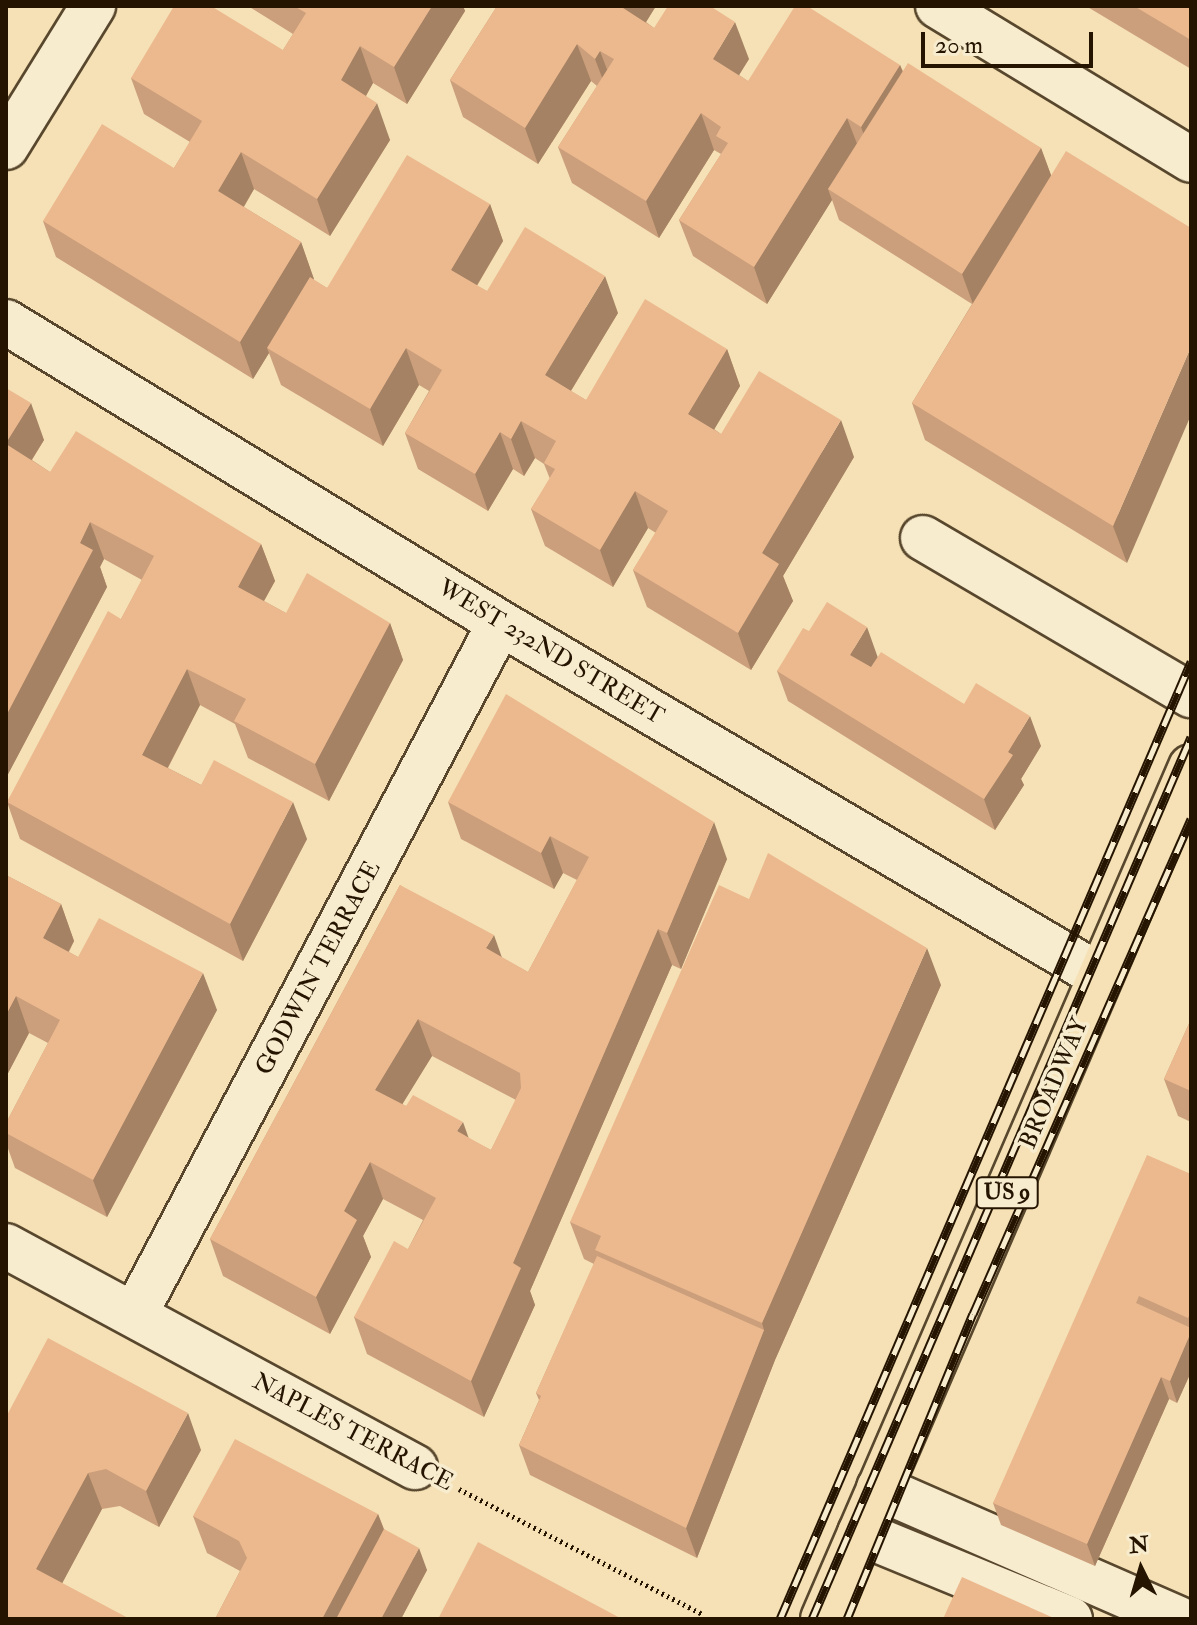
<!DOCTYPE html>
<style>
body{margin:0}
#map{position:relative;width:1197px;height:1625px;overflow:hidden;background:#f5e1b5;font-family:"IM FELL Double Pica",serif}
div>[style]{position:absolute}
[style*='--x']{left:calc(var(--x)*1px);top:calc(var(--y)*1px);width:calc(var(--w)*1px);rotate:calc(var(--a)*1deg)}
.path>*{height:5px;margin-top:-2.5px;transform-origin:0;background:repeating-linear-gradient(90deg,#241400 0 2px,transparent 0 6px)}
.roads{filter:drop-shadow(2px 0 #58472d) drop-shadow(-2px 0 #58472d) drop-shadow(0 2px #58472d) drop-shadow(0 -2px #58472d)}
.minor>*{height:44px;margin:-22px;padding:0 22px;transform-origin:22px;border-radius:22px;background:#f8eccf}
.major>*{height:44px;margin:-22px;padding:0 22px;transform-origin:22px;border-radius:22px;background:#f5e1b5}
.rail>*{height:9px;margin-top:-4.5px;transform-origin:0;background:repeating-linear-gradient(90deg,#f8eccf 0 18px,#241400 0 36px);box-sizing:border-box;border-block:2px solid #241400}
.wall>*{inset:0;background:#cb9f7b}
.shaded-wall>*{inset:0;background:#a58264}
.building>*{inset:0;background:#ecb98f}
span{translate:-50% -50%;white-space:nowrap;text-align:center;line-height:1.15;-webkit-text-stroke:7px #f8eccf;paint-order:stroke}
.shield-label span{padding:2px 6px;background:#f8eccf;border:2px solid;border-radius:6px;-webkit-text-stroke-width:0}
.shield-label{font-size:22px;color:#241400;font-weight:700}
.street-label{font-size:24px;color:#241400}
.frame{position:absolute;inset:0;border:8px solid #241400;pointer-events:none}
.north{position:absolute;left:1101px;top:1529px;width:80px;height:80px;-webkit-text-stroke:6px #f8eccf;paint-order:stroke;rotate:355deg;font-size:22px;font-weight:700;line-height:32px;text-align:center;color:#241400}
.north::after{content:'';display:block;margin:auto;width:28px;height:36px;background:#241400;clip-path:polygon(50% 0,100% 100%,50% 72%,0 100%)}
.scale{position:absolute;left:921px;top:32px;width:172px;height:36px;box-sizing:border-box;border:4px solid #241400;border-top:0;padding-left:10px;font-size:24px;line-height:28px;white-space:nowrap;color:#241400;-webkit-text-stroke:6px #f8eccf;paint-order:stroke}
</style>
<div id="map">
<div class="path">
<i style="--x:459;--y:1489;--w:273;--a:27.2"></i>
</div>
<div class="roads">
<div class="minor">
<i style="--x:938;--y:6;--w:296;--a:31.3"></i>
<i style="--x:6;--y:147;--w:166;--a:-58.3"></i>
<i style="--x:6;--y:322;--w:578;--a:31.35"></i>
<i style="--x:500;--y:623;--w:696;--a:30.47"></i>
<i style="--x:923;--y:538;--w:311;--a:30.4"></i>
<i style="--x:6;--y:1246;--w:465;--a:28.4"></i>
<i style="--x:135;--y:1314;--w:781;--a:-62.16"></i>
<i style="--x:879;--y:1488;--w:327;--a:23.6"></i>
<i style="--x:860;--y:1533;--w:227;--a:22.3"></i>
</div>
<div class="major">
<i style="--x:823;--y:1619;--w:928;--a:-66.64"></i>
</div>
</div>
<div class="rail">
<i style="--x:780;--y:1619;--w:1042;--a:-66.76"></i>
<i style="--x:812;--y:1619;--w:960;--a:-66.75"></i>
<i style="--x:847;--y:1619;--w:330;--a:-67.6"></i>
<i style="--x:973;--y:1314;--w:541;--a:-66.23"></i>
</div>
<div class="wall">
<i style="clip-path:polygon(248px 6px,463px 6px,465px 11px,407px 104px,373px 83px,366px 96px,390px 140px,330px 236px,254px 189px,244px 207px,301px 242px,314px 280px,327px 288px,490px 204px,503px 241px,477px 286px,487px 291px,618px 313px,571px 391px,586px 400px,727px 349px,740px 386px,714px 429px,721px 434px,854px 457px,783px 576px,793px 601px,751px 670px,647px 607px,633px 570px,656px 533px,648px 528px,613px 587px,545px 546px,531px 509px,550px 479px,544px 464px,535px 458px,524px 476px,513px 469px,488px 511px,418px 469px,405px 433px,429px 391px,419px 385px,383px 446px,281px 385px,269px 353px,253px 379px,56px 257px,43px 221px,174px 168px,190px 142px,144px 114px,131px 78px,283px 50px,293px 34px)"></i>
<i style="clip-path:polygon(497px 6px,656px 6px,646px 22px,654px 28px,749px 59px,739px 75px,748px 81px,900px 65px,903px 71px,1041px 148px,1051px 175px,1127px 563px,925px 440px,912px 403px,972px 304px,839px 220px,832px 200px,767px 304px,693px 256px,679px 220px,721px 154px,714px 150px,659px 238px,572px 183px,558px 147px,597px 86px,591px 81px,538px 164px,463px 117px,450px 80px)"></i>
<i style="clip-path:polygon(1086px 6px,1191px 6px,1191px 69px)"></i>
<i style="clip-path:polygon(6px 388px,44px 440px,32px 460px,50px 472px,261px 544px,275px 581px,264px 601px,286px 613px,390px 623px,403px 660px,329px 801px,248px 758px,235px 724px,200px 705px,168px 768px,307px 839px,243px 961px,20px 839px,7px 802px,121px 619px,142px 580px,104px 559px,100px 567px,107px 587px,6px 778px)"></i>
<i style="clip-path:polygon(809px 631px,877px 657px,1041px 746px,1021px 779px,1024px 785px,995px 830px,788px 701px,777px 671px)"></i>
<i style="clip-path:polygon(evenodd,448px 802px,727px 859px,681px 969px,672px 965px,530px 1291px,535px 1305px,484px 1417px,367px 1354px,354px 1317px,408px 1249px,423px 1220px,383px 1199px,363px 1236px,371px 1257px,330px 1334px,223px 1276px,210px 1239px,400px 885px,501px 957px,528px 972px,577px 880px,563px 873px,554px 889px,461px 839px,448px 802px,432px 1056px,516px 1100px,491px 1150px,402px 1104px,432px 1056px)"></i>
<i style="clip-path:polygon(6px 875px,61px 904px,74px 941px,69px 952px,78px 957px,217px 1010px,107px 1217px,15px 1168px,6px 1143px,6px 1123px,48px 1043px,29px 1033px,6px 1077px)"></i>
<i style="clip-path:polygon(941px 985px,775px 1360px,697px 1558px,530px 1475px,519px 1445px,539px 1400px,536px 1393px,594px 1264px,584px 1259px,570px 1222px)"></i>
<i style="clip-path:polygon(1191px 1019px,1191px 1122px,1178px 1116px,1164px 1079px)"></i>
<i style="clip-path:polygon(1191px 1174px,1191px 1372px,1177px 1403px,1169px 1399px,1095px 1566px,1001px 1525px,993px 1503px)"></i>
<i style="clip-path:polygon(6px 1417px,201px 1450px,159px 1527px,120px 1506px,102px 1509px,62px 1583px,6px 1619px)"></i>
<i style="clip-path:polygon(378px 1514px,384px 1529px,427px 1570px,401px 1619px,215px 1619px,240px 1571px,207px 1553px,193px 1516px)"></i>
</div>
<div class="shaded-wall">
<i style="clip-path:polygon(432px 6px,463px 6px,465px 11px,407px 104px,394px 67px)"></i>
<i style="clip-path:polygon(620px 6px,656px 6px,633px 43px)"></i>
<i style="clip-path:polygon(735px 22px,749px 59px,726px 96px,713px 59px)"></i>
<i style="clip-path:polygon(577px 44px,591px 81px,538px 164px,525px 128px)"></i>
<i style="clip-path:polygon(360px 46px,373px 83px,354px 117px,341px 80px)"></i>
<i style="clip-path:polygon(600px 51px,614px 88px,609px 96px,595px 59px)"></i>
<i style="clip-path:polygon(900px 65px,914px 102px,875px 164px,861px 127px)"></i>
<i style="clip-path:polygon(377px 103px,390px 140px,330px 236px,317px 199px)"></i>
<i style="clip-path:polygon(701px 113px,714px 150px,659px 238px,646px 201px)"></i>
<i style="clip-path:polygon(847px 118px,861px 154px,828px 189px,832px 200px,767px 304px,754px 267px)"></i>
<i style="clip-path:polygon(1041px 148px,1052px 178px,973px 304px,962px 274px)"></i>
<i style="clip-path:polygon(241px 152px,254px 189px,231px 228px,218px 191px)"></i>
<i style="clip-path:polygon(490px 204px,503px 241px,464px 307px,451px 270px)"></i>
<i style="clip-path:polygon(301px 242px,314px 279px,271px 350px,267px 348px,269px 353px,253px 379px,240px 342px)"></i>
<i style="clip-path:polygon(605px 276px,618px 313px,558px 412px,545px 375px)"></i>
<i style="clip-path:polygon(1191px 347px,1191px 415px,1127px 563px,1113px 526px)"></i>
<i style="clip-path:polygon(406px 348px,419px 385px,383px 446px,370px 409px)"></i>
<i style="clip-path:polygon(727px 349px,740px 386px,702px 450px,688px 414px)"></i>
<i style="clip-path:polygon(31px 403px,44px 440px,19px 480px,6px 443px)"></i>
<i style="clip-path:polygon(841px 420px,854px 457px,783px 576px,793px 601px,751px 670px,738px 633px,762px 553px)"></i>
<i style="clip-path:polygon(521px 421px,535px 458px,524px 476px,511px 439px)"></i>
<i style="clip-path:polygon(500px 432px,513px 469px,488px 511px,475px 474px)"></i>
<i style="clip-path:polygon(635px 491px,648px 528px,613px 587px,600px 550px)"></i>
<i style="clip-path:polygon(90px 522px,104px 559px,100px 567px,107px 587px,6px 778px,6px 716px,80px 543px)"></i>
<i style="clip-path:polygon(261px 544px,275px 581px,251px 624px,238px 587px)"></i>
<i style="clip-path:polygon(390px 623px,403px 660px,329px 801px,315px 764px)"></i>
<i style="clip-path:polygon(867px 627px,878px 658px,861px 685px,850px 655px)"></i>
<i style="clip-path:polygon(187px 669px,200px 705px,155px 792px,142px 755px)"></i>
<i style="clip-path:polygon(1030px 716px,1041px 746px,1021px 779px,1024px 785px,995px 830px,984px 799px,1008px 752px)"></i>
<i style="clip-path:polygon(293px 802px,307px 839px,243px 961px,230px 924px)"></i>
<i style="clip-path:polygon(714px 822px,727px 859px,681px 969px,667px 933px)"></i>
<i style="clip-path:polygon(550px 836px,563px 873px,554px 889px,541px 853px)"></i>
<i style="clip-path:polygon(61px 904px,74px 941px,56px 975px,43px 938px)"></i>
<i style="clip-path:polygon(658px 929px,672px 965px,530px 1291px,535px 1305px,484px 1417px,471px 1381px,513px 1263px)"></i>
<i style="clip-path:polygon(494px 935px,507px 972px,486px 948px)"></i>
<i style="clip-path:polygon(927px 948px,941px 985px,775px 1360px,697px 1558px,686px 1528px,764px 1330px,762px 1323px)"></i>
<i style="clip-path:polygon(203px 973px,217px 1010px,107px 1217px,93px 1180px)"></i>
<i style="clip-path:polygon(16px 996px,29px 1033px,6px 1077px,6px 1015px)"></i>
<i style="clip-path:polygon(418px 1019px,432px 1056px,389px 1126px,375px 1090px)"></i>
<i style="clip-path:polygon(463px 1122px,476px 1159px,457px 1131px)"></i>
<i style="clip-path:polygon(370px 1162px,383px 1199px,363px 1236px,371px 1257px,330px 1334px,316px 1297px,344px 1211px)"></i>
<i style="clip-path:polygon(1191px 1332px,1191px 1372px,1177px 1403px,1170px 1381px)"></i>
<i style="clip-path:polygon(1161px 1377px,1169px 1399px,1095px 1566px,1087px 1544px)"></i>
<i style="clip-path:polygon(188px 1413px,201px 1450px,159px 1527px,146px 1491px)"></i>
<i style="clip-path:polygon(88px 1473px,102px 1509px,50px 1606px,36px 1569px)"></i>
<i style="clip-path:polygon(378px 1514px,392px 1551px,355px 1619px,322px 1619px)"></i>
<i style="clip-path:polygon(419px 1548px,427px 1570px,401px 1619px,381px 1619px)"></i>
</div>
<div class="building">
<i style="clip-path:polygon(174px 6px,211px 6px,283px 50px,306px 13px,294px 6px,432px 6px,394px 67px,360px 46px,341px 80px,377px 103px,317px 199px,241px 152px,218px 191px,301px 242px,240px 342px,43px 221px,102px 124px,174px 168px,202px 121px,131px 78px)"></i>
<i style="clip-path:polygon(497px 6px,620px 6px,654px 28px,668px 6px,710px 6px,735px 22px,713px 59px,748px 81px,795px 6px,807px 6px,900px 65px,861px 127px,847px 118px,754px 267px,679px 220px,728px 143px,716px 136px,721px 127px,701px 113px,646px 201px,558px 147px,614px 59px,600px 51px,595px 59px,577px 44px,525px 128px,450px 80px)"></i>
<i style="clip-path:polygon(1134px 6px,1191px 6px,1191px 40px)"></i>
<i style="clip-path:polygon(908px 63px,1041px 148px,962px 274px,828px 189px)"></i>
<i style="clip-path:polygon(1066px 151px,1191px 228px,1191px 347px,1113px 526px,912px 403px)"></i>
<i style="clip-path:polygon(407px 155px,490px 204px,451px 270px,487px 291px,525px 227px,605px 276px,545px 375px,586px 400px,645px 299px,727px 349px,688px 414px,721px 434px,759px 371px,841px 420px,762px 553px,779px 564px,738px 633px,633px 570px,668px 511px,635px 491px,600px 550px,531px 509px,555px 469px,544px 463px,556px 441px,521px 421px,511px 439px,500px 432px,475px 474px,405px 433px,442px 370px,406px 348px,370px 409px,267px 348px,310px 277px,327px 288px)"></i>
<i style="clip-path:polygon(6px 388px,31px 403px,6px 443px)"></i>
<i style="clip-path:polygon(76px 431px,261px 544px,238px 587px,286px 613px,307px 573px,390px 623px,315px 764px,234px 721px,246px 699px,187px 669px,142px 755px,201px 785px,214px 760px,293px 802px,230px 924px,7px 802px,108px 611px,121px 619px,154px 556px,90px 522px,80px 543px,93px 550px,6px 716px,6px 444px,50px 472px)"></i>
<i style="clip-path:polygon(827px 602px,867px 627px,850px 655px,871px 667px,881px 652px,964px 704px,976px 683px,1030px 716px,1008px 752px,1013px 755px,984px 799px,777px 671px,803px 628px,809px 631px)"></i>
<i style="clip-path:polygon(evenodd,506px 694px,714px 822px,667px 933px,658px 929px,513px 1263px,521px 1268px,471px 1381px,354px 1317px,394px 1241px,408px 1249px,436px 1198px,370px 1162px,344px 1211px,357px 1220px,316px 1297px,210px 1239px,400px 885px,494px 935px,486px 948px,528px 972px,589px 857px,550px 836px,541px 853px,448px 802px,506px 694px,418px 1019px,520px 1073px,521px 1088px,491px 1150px,457px 1131px,463px 1122px,413px 1095px,406px 1106px,375px 1090px,418px 1019px)"></i>
<i style="clip-path:polygon(768px 853px,927px 948px,762px 1323px,595px 1250px,601px 1236px,570px 1222px,719px 885px,749px 899px)"></i>
<i style="clip-path:polygon(6px 875px,61px 904px,43px 938px,78px 957px,99px 918px,203px 973px,93px 1180px,6px 1133px,6px 1123px,60px 1020px,16px 996px,6px 1015px)"></i>
<i style="clip-path:polygon(1191px 1019px,1191px 1091px,1164px 1079px)"></i>
<i style="clip-path:polygon(1147px 1155px,1191px 1174px,1191px 1311px,1188px 1318px,1139px 1296px,1136px 1303px,1191px 1328px,1191px 1332px,1170px 1381px,1161px 1377px,1087px 1544px,993px 1503px)"></i>
<i style="clip-path:polygon(597px 1256px,764px 1330px,686px 1528px,519px 1445px,541px 1396px,536px 1393px)"></i>
<i style="clip-path:polygon(48px 1338px,188px 1413px,146px 1491px,106px 1469px,88px 1473px,36px 1569px,130px 1619px,6px 1619px,6px 1417px)"></i>
<i style="clip-path:polygon(235px 1439px,378px 1514px,322px 1619px,215px 1619px,247px 1558px,239px 1541px,193px 1516px)"></i>
<i style="clip-path:polygon(384px 1529px,419px 1548px,381px 1619px,336px 1619px)"></i>
<i style="clip-path:polygon(478px 1542px,622px 1619px,438px 1619px)"></i>
<i style="clip-path:polygon(962px 1577px,1056px 1619px,943px 1619px)"></i>
</div>
<div class="shield-label">
<span style="left:1007px;top:1193px">US 9</span>
</div>
<div class="street-label">
<span style="left:551px;top:652px;rotate:31deg">WEST 232ND STREET</span>
<span style="left:318px;top:968px;rotate:-62deg">GODWIN TERRACE</span>
<span style="left:1054px;top:1083px;rotate:-67deg">BROADWAY</span>
<span style="left:353px;top:1432px;rotate:28deg">NAPLES TERRACE</span>
</div>
<div class="frame"></div>
<div class="north">N</div>
<div class="scale">20 m</div>
</div>
